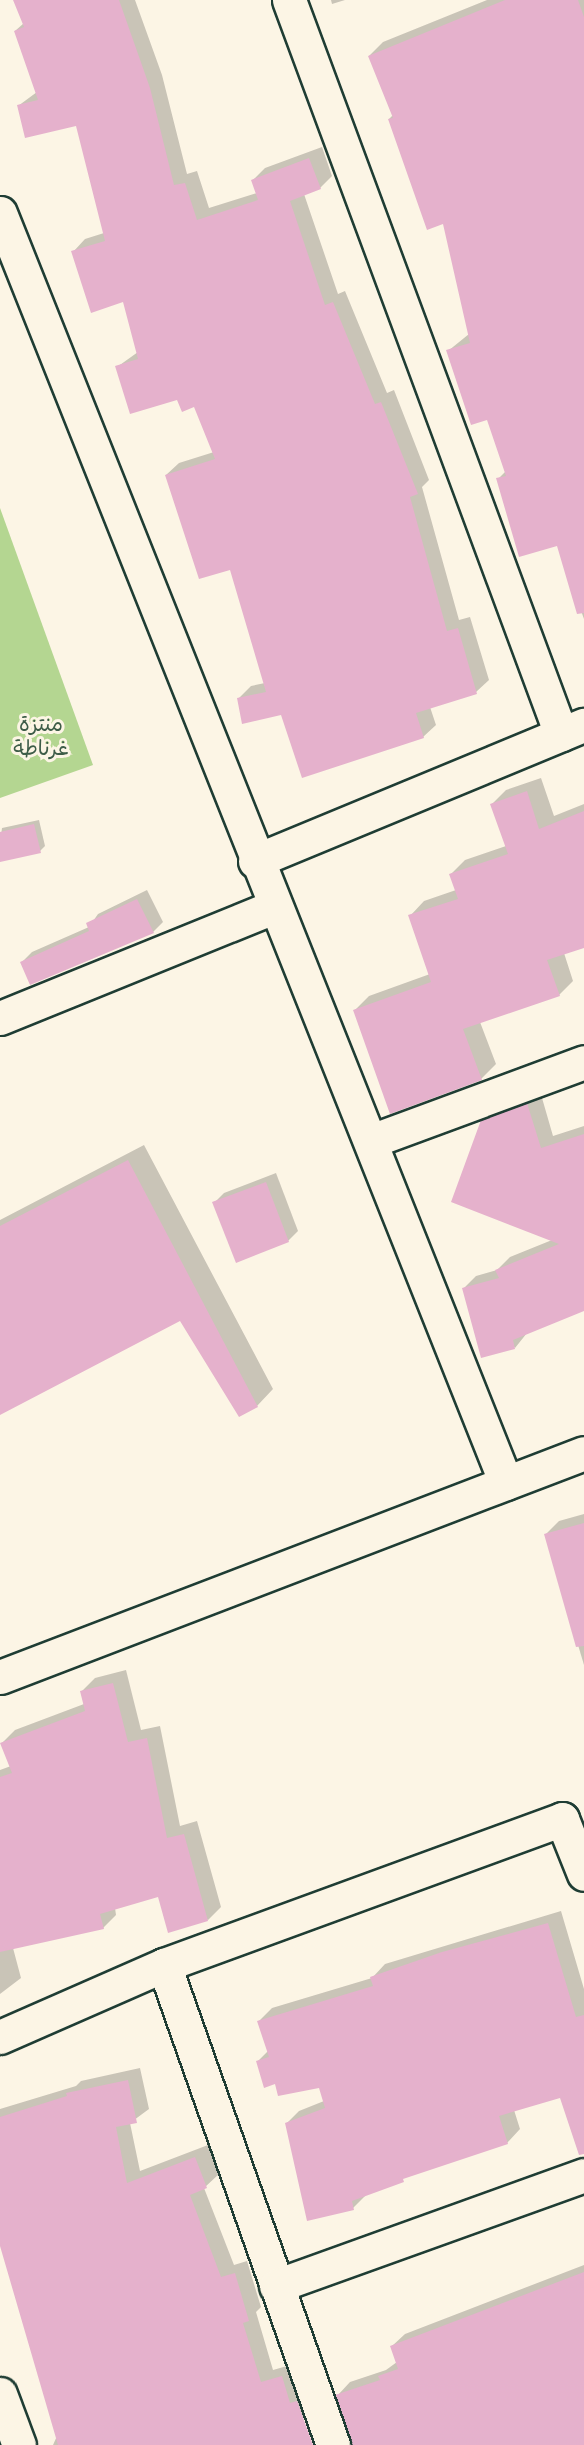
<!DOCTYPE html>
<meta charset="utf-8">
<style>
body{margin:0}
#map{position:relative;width:584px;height:2445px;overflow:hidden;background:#fcf5e5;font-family:"Gochi Hand","Playpen Sans Arabic",sans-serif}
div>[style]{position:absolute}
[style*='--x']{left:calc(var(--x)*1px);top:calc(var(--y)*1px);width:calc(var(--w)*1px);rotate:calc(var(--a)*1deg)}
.green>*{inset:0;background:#b4d691}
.shadow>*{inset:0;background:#0003}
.building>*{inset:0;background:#e5b1cc}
.roads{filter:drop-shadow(2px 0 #1f3d34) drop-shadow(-2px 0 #1f3d34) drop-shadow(0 2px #1f3d34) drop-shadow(0 -2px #1f3d34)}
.minor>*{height:33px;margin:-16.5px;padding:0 16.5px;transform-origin:16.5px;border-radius:16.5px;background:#fcf5e5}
span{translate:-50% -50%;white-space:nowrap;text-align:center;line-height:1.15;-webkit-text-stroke:6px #fcf5e5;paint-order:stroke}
.park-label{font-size:21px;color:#3d5c47}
</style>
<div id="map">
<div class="green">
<i style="clip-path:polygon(0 508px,93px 765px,0 798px)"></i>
</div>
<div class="shadow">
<i style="clip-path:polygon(15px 0,135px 0,162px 75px,187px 174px,197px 171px,209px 208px,257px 193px,252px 181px,265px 168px,322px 147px,332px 176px,320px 188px,304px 194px,338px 294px,345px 291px,387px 393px,394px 390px,429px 480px,422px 487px,459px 620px,470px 617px,489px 680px,476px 692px,430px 707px,436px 725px,423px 737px,282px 713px,238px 699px,251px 686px,265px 683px,231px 568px,166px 475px,179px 463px,214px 452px,195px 405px,117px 367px,138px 352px,124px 300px,73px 252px,85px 239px,104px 233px,77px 124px,18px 106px,37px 92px,15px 31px,24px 23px)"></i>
<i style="clip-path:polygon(331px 0,345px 0,332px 4px)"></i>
<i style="clip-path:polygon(487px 0,584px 0,584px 619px,557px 544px,498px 479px,506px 471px,488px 418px,448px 351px,469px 334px,444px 222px,389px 119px,393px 115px,369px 56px,383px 42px)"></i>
<i style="clip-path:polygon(541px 778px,554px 816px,584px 804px,584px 947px,564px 953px,573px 981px,559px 995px,480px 1022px,496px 1064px,481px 1079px,355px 1010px,369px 996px,430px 974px,410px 916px,424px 901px,456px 890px,451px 874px,465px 860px,506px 846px,492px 804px,506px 790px)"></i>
<i style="clip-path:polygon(39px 820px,45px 846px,40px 851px,0 845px,2px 828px)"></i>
<i style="clip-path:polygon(147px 890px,163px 922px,153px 932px,22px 962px,32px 952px,89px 927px,98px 914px)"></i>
<i style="clip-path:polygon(540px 1091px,553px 1136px,584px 1126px,584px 1310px,527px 1333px,515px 1348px,463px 1289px,476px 1276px,497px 1270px,510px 1257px,552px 1240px,482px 1121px,496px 1108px)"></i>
<i style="clip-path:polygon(144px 1145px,273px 1389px,257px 1406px,180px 1319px,0 1413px,0 1220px)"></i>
<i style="clip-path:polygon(276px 1173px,298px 1231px,288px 1241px,214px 1203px,224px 1193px)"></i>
<i style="clip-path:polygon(584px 1514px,584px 1665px,545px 1535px,559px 1521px)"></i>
<i style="clip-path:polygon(126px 1670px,141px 1730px,160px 1726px,180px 1826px,197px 1821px,221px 1907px,208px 1920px,159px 1895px,115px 1908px,116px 1915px,103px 1928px,13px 1948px,21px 1978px,0 1994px,0 1770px,11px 1766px,2px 1743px,15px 1730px,84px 1704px,81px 1692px,95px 1678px)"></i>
<i style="clip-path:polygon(561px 1911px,584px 1989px,584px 2109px,561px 2096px,514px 2110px,520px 2129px,507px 2143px,409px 2175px,366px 2195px,353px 2208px,286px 2124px,299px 2111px,324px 2101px,320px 2086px,276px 2082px,257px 2062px,268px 2051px,259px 2021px,272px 2008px,372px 1978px,385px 1964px)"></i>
<i style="clip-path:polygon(140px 2068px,149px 2109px,130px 2123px,140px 2171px,208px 2145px,219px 2174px,204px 2188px,234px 2265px,247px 2261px,261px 2307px,256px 2312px,273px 2370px,294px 2364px,309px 2410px,298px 2421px,305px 2445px,53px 2445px,57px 2436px,0 2241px,0 2109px,76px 2086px,81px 2081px)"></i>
<i style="clip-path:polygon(584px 2265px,584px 2445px,353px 2445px,337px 2396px,350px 2382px,386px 2370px,397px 2362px,391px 2347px,405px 2334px)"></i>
</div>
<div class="building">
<i style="clip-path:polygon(13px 0,119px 0,150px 88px,174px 185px,185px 183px,197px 220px,258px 200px,251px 180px,309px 158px,321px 189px,290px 201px,325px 305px,333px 302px,375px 404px,381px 402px,418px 494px,410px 497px,447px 631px,458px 628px,477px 694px,416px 713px,424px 738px,302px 778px,281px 715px,242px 724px,237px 698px,266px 692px,230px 570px,199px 579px,165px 475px,215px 459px,194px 407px,182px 412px,177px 400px,130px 414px,115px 366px,138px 359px,123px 302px,91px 313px,71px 251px,105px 241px,76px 126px,25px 138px,17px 105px,38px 100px,14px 31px,24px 27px)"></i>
<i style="clip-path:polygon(505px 0,578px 0,584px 17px,584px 613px,577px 614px,557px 546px,519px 557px,496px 478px,506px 476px,487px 420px,471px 425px,446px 350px,470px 343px,443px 224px,427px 230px,388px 119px,393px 118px,368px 56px)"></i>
<i style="clip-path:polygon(527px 791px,539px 829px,584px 811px,584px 948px,547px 960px,560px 996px,463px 1029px,482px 1080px,390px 1114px,353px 1010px,431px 982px,408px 915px,458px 899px,449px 874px,508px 854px,490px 804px)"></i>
<i style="clip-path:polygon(34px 824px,41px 853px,0 862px,0 832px)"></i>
<i style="clip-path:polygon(137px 899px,154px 933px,30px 985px,20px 962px,89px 931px,86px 923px)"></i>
<i style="clip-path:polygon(527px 1103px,541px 1148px,584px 1134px,584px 1311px,513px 1340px,515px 1349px,481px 1358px,462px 1288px,499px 1278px,495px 1270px,559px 1244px,451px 1202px,481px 1120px)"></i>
<i style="clip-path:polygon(128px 1160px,258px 1407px,239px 1417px,180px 1321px,0 1415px,0 1226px)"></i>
<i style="clip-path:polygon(266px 1182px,289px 1242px,236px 1263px,212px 1202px)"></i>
<i style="clip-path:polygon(584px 1523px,584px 1646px,576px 1647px,544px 1534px)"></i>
<i style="clip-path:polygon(113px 1683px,128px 1742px,147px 1738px,167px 1838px,184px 1834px,208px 1921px,168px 1933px,158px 1897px,100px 1914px,104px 1929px,0 1952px,0 1777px,12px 1773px,0 1743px,85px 1711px,80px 1691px)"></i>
<i style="clip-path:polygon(548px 1923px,576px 2017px,584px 2015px,584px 2154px,579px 2155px,560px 2098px,499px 2116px,508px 2144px,403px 2179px,404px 2182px,352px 2201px,354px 2210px,307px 2221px,285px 2123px,325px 2108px,319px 2088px,278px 2096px,275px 2084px,264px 2088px,256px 2061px,269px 2057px,257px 2021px,373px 1986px,370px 1977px,442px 1952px)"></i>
<i style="clip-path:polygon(128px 2080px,137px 2123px,116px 2127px,127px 2183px,195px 2157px,207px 2188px,190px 2195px,221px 2277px,235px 2273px,249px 2321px,243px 2323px,261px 2382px,282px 2376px,290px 2403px,297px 2401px,313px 2445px,58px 2445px,0 2246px,0 2117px,67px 2096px,66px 2093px)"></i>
<i style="clip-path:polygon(584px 2272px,584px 2445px,351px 2445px,335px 2395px,380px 2380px,378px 2376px,398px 2369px,390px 2346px)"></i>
</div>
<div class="roads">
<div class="minor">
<i style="--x:289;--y:0;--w:783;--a:69.67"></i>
<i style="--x:0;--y:213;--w:1367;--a:68.28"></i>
<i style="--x:255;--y:861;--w:356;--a:-22.5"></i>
<i style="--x:0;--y:1018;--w:296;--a:-22.1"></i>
<i style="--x:371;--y:1141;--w:227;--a:-20.3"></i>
<i style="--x:0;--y:1677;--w:625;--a:-20.98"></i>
<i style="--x:164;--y:1965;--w:509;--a:70.6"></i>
<i style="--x:0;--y:2037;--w:179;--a:-23.7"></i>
<i style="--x:164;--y:1965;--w:424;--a:-20.1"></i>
<i style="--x:562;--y:1819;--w:59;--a:68.2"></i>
<i style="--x:276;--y:2286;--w:327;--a:-19.8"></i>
<i style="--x:0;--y:2394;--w:54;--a:69.6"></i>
</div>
</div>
<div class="park-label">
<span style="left:41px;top:740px">منتزة<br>غرناطة</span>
</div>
</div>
